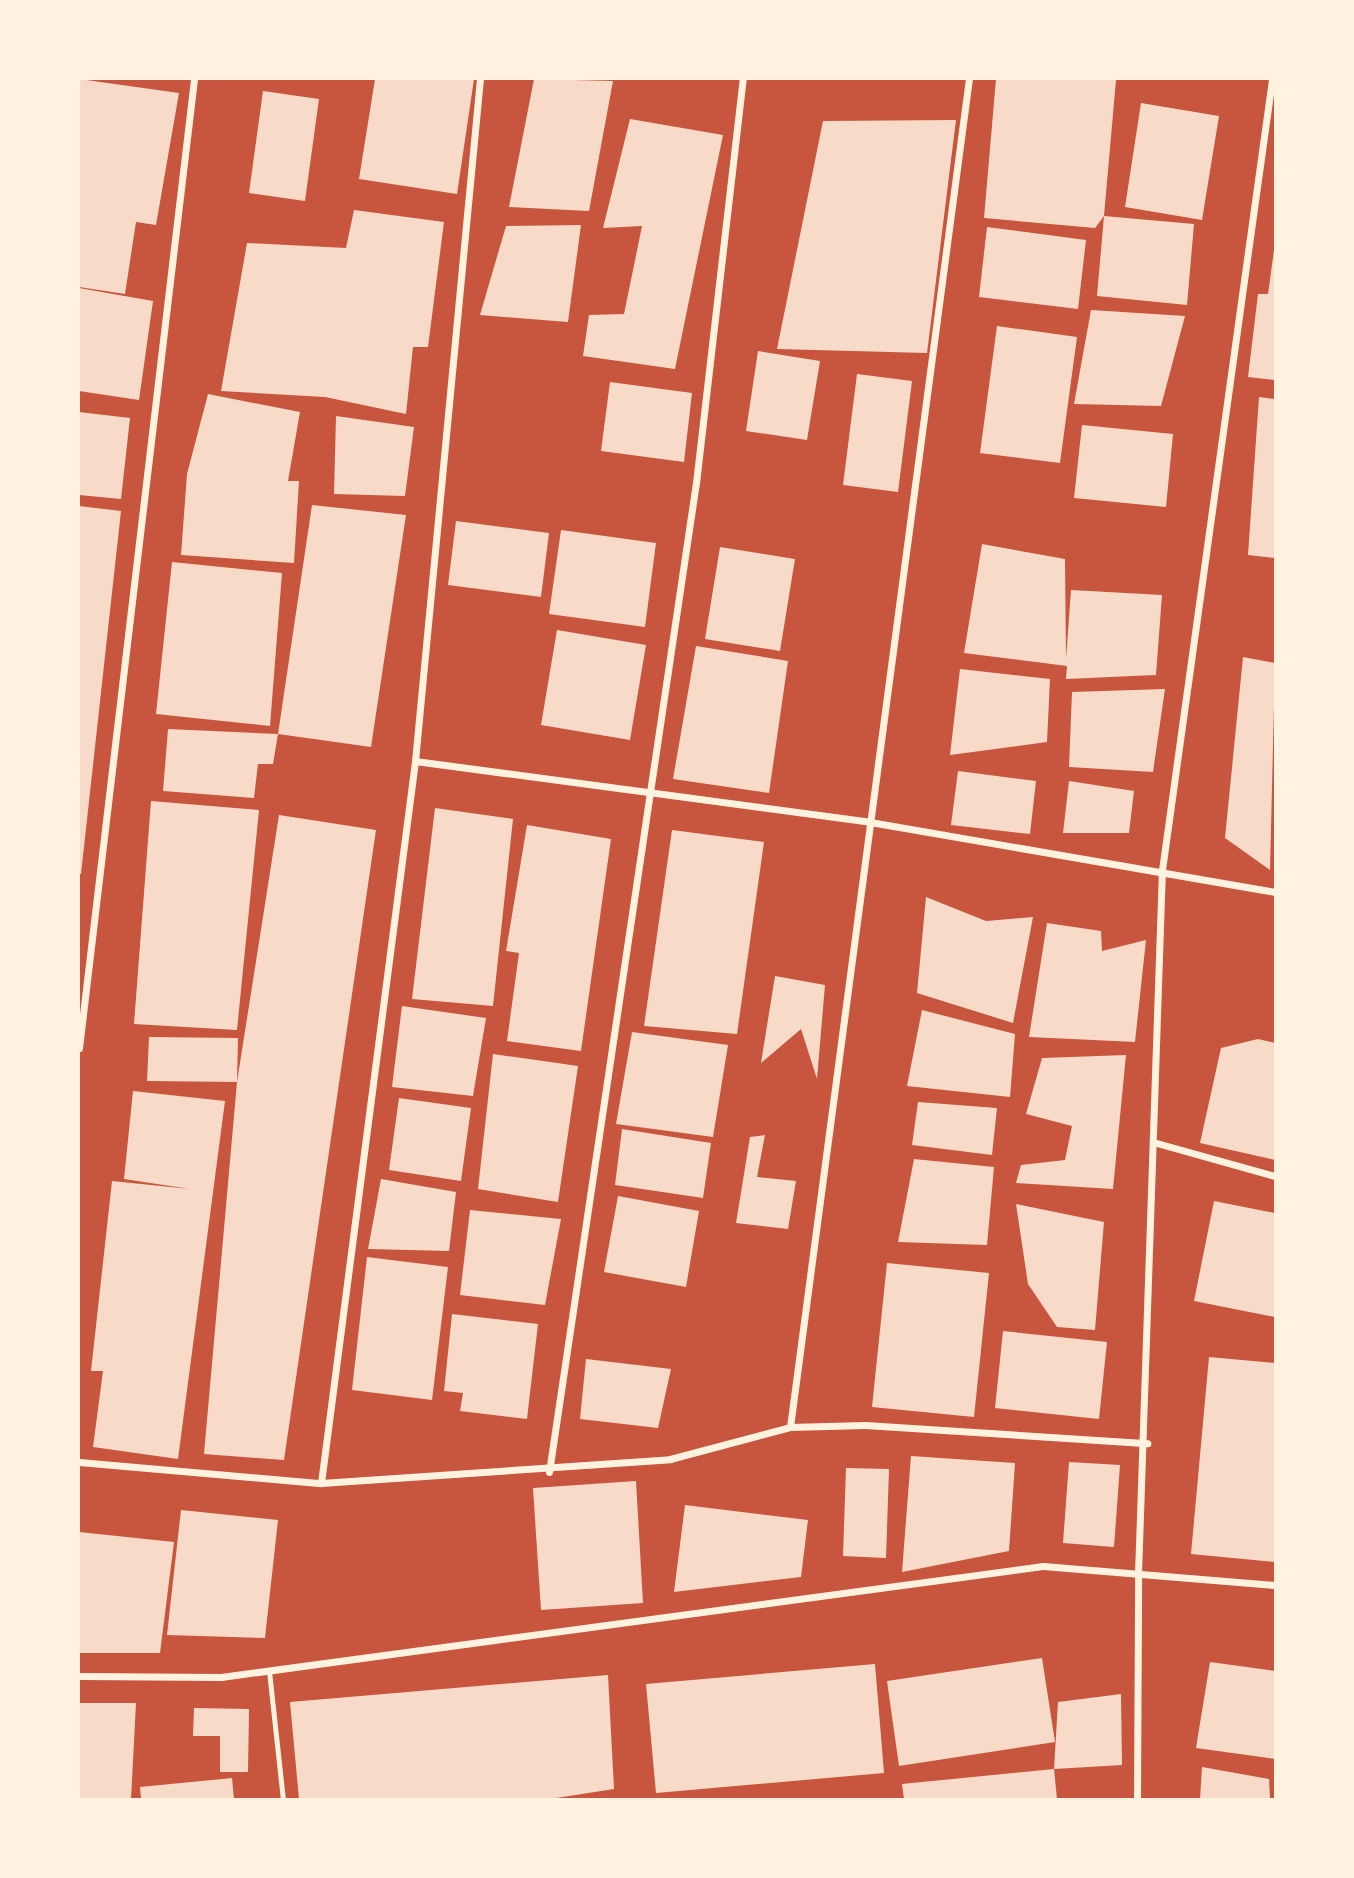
<!DOCTYPE html>
<style>
body{margin:0}
#map{position:relative;width:1354px;height:1878px;overflow:hidden;background:#c8553d;font-family:Raleway,sans-serif}
div>[style]{position:absolute}
[style*='--x']{left:calc(var(--x)*1px);top:calc(var(--y)*1px);width:calc(var(--w)*1px);rotate:calc(var(--a)*1deg)}
.building>*{inset:0;background:#f7dbc8}
.service>*{height:5px;margin:-2.5px;padding:0 2.5px;transform-origin:2.5px;border-radius:2.5px;background:#fff3e0}
.minor>*{height:7px;margin:-3.5px;padding:0 3.5px;transform-origin:3.5px;border-radius:3.5px;background:#fff3e0}
span{translate:-50% -50%;white-space:nowrap;text-align:center;line-height:1.15;-webkit-text-stroke:6px #fff3e0;paint-order:stroke}
.frame{position:absolute;inset:0;border:80px solid #fff3e0;pointer-events:none}
</style>
<div id="map">
<div class="building">
<i style="clip-path:polygon(79px 79px,179px 93px,156px 225px,136px 222px,125px 294px,79px 287px)"></i>
<i style="clip-path:polygon(375px 79px,474px 79px,457px 194px,359px 179px)"></i>
<i style="clip-path:polygon(534px 79px,613px 81px,589px 211px,509px 207px)"></i>
<i style="clip-path:polygon(996px 79px,1116px 80px,1104px 216px,1095px 228px,984px 218px)"></i>
<i style="clip-path:polygon(263px 91px,319px 99px,305px 201px,249px 193px)"></i>
<i style="clip-path:polygon(1141px 103px,1219px 116px,1202px 220px,1125px 207px)"></i>
<i style="clip-path:polygon(630px 119px,723px 135px,675px 369px,583px 356px,589px 315px,624px 314px,642px 226px,603px 228px)"></i>
<i style="clip-path:polygon(956px 120px,927px 353px,777px 349px,823px 121px)"></i>
<i style="clip-path:polygon(354px 210px,444px 222px,428px 347px,413px 347px,406px 414px,325px 397px,221px 391px,247px 243px,346px 248px)"></i>
<i style="clip-path:polygon(1104px 216px,1194px 224px,1187px 305px,1097px 296px)"></i>
<i style="clip-path:polygon(581px 225px,568px 322px,480px 315px,506px 226px)"></i>
<i style="clip-path:polygon(987px 227px,1086px 240px,1078px 309px,979px 297px)"></i>
<i style="clip-path:polygon(1274px 250px,1275px 250px,1275px 380px,1248px 377px,1258px 294px,1268px 294px)"></i>
<i style="clip-path:polygon(79px 288px,153px 301px,139px 400px,79px 391px)"></i>
<i style="clip-path:polygon(1091px 310px,1185px 316px,1161px 406px,1074px 404px)"></i>
<i style="clip-path:polygon(997px 326px,1077px 337px,1060px 463px,980px 453px)"></i>
<i style="clip-path:polygon(758px 351px,820px 361px,807px 440px,746px 431px)"></i>
<i style="clip-path:polygon(857px 374px,912px 381px,898px 492px,843px 485px)"></i>
<i style="clip-path:polygon(610px 382px,692px 393px,684px 462px,601px 451px)"></i>
<i style="clip-path:polygon(208px 394px,300px 412px,288px 481px,299px 481px,294px 563px,181px 555px,187px 474px)"></i>
<i style="clip-path:polygon(1259px 397px,1275px 399px,1275px 558px,1248px 555px)"></i>
<i style="clip-path:polygon(79px 412px,130px 418px,121px 499px,79px 495px)"></i>
<i style="clip-path:polygon(336px 416px,414px 427px,405px 496px,334px 494px)"></i>
<i style="clip-path:polygon(1082px 425px,1173px 434px,1166px 507px,1074px 498px)"></i>
<i style="clip-path:polygon(312px 505px,406px 515px,371px 747px,278px 734px,273px 764px,258px 764px,254px 798px,163px 791px,168px 729px,278px 734px)"></i>
<i style="clip-path:polygon(79px 506px,121px 511px,81px 874px,79px 874px)"></i>
<i style="clip-path:polygon(456px 521px,549px 533px,541px 597px,448px 585px)"></i>
<i style="clip-path:polygon(561px 530px,656px 543px,645px 627px,549px 614px)"></i>
<i style="clip-path:polygon(982px 544px,1065px 559px,1066px 659px,1071px 590px,1162px 595px,1156px 675px,1066px 679px,1067px 666px,964px 653px)"></i>
<i style="clip-path:polygon(720px 547px,795px 559px,780px 651px,705px 639px)"></i>
<i style="clip-path:polygon(172px 562px,282px 573px,270px 726px,156px 714px)"></i>
<i style="clip-path:polygon(557px 630px,646px 645px,630px 740px,541px 725px)"></i>
<i style="clip-path:polygon(696px 646px,788px 661px,769px 793px,673px 779px)"></i>
<i style="clip-path:polygon(1243px 657px,1275px 663px,1270px 870px,1225px 838px)"></i>
<i style="clip-path:polygon(960px 669px,1050px 679px,1047px 742px,950px 755px)"></i>
<i style="clip-path:polygon(1165px 689px,1153px 772px,1069px 767px,1072px 692px)"></i>
<i style="clip-path:polygon(958px 771px,1036px 781px,1030px 834px,951px 825px)"></i>
<i style="clip-path:polygon(1069px 781px,1134px 791px,1129px 833px,1063px 833px)"></i>
<i style="clip-path:polygon(151px 801px,259px 810px,237px 1030px,134px 1024px)"></i>
<i style="clip-path:polygon(435px 808px,513px 819px,493px 1006px,412px 999px)"></i>
<i style="clip-path:polygon(279px 815px,376px 830px,284px 1460px,204px 1454px,237px 1082px)"></i>
<i style="clip-path:polygon(527px 825px,611px 839px,581px 1051px,507px 1041px,519px 953px,506px 951px)"></i>
<i style="clip-path:polygon(672px 830px,764px 842px,737px 1034px,644px 1026px)"></i>
<i style="clip-path:polygon(926px 897px,986px 921px,1033px 917px,1013px 1023px,917px 993px)"></i>
<i style="clip-path:polygon(1047px 923px,1101px 931px,1102px 951px,1146px 940px,1135px 1042px,1029px 1037px)"></i>
<i style="clip-path:polygon(775px 976px,825px 985px,817px 1079px,801px 1029px,761px 1063px)"></i>
<i style="clip-path:polygon(402px 1006px,486px 1018px,473px 1096px,392px 1087px)"></i>
<i style="clip-path:polygon(922px 1010px,1015px 1034px,1010px 1097px,907px 1086px)"></i>
<i style="clip-path:polygon(632px 1032px,728px 1045px,713px 1137px,616px 1124px)"></i>
<i style="clip-path:polygon(149px 1037px,238px 1038px,237px 1082px,147px 1081px)"></i>
<i style="clip-path:polygon(1258px 1039px,1275px 1043px,1275px 1160px,1200px 1143px,1221px 1048px)"></i>
<i style="clip-path:polygon(493px 1054px,578px 1066px,558px 1202px,478px 1189px)"></i>
<i style="clip-path:polygon(1126px 1055px,1113px 1189px,1016px 1183px,1021px 1165px,1065px 1160px,1072px 1126px,1026px 1114px,1042px 1058px)"></i>
<i style="clip-path:polygon(133px 1091px,225px 1101px,178px 1459px,93px 1447px,103px 1371px,91px 1371px,112px 1181px,190px 1189px,124px 1179px)"></i>
<i style="clip-path:polygon(399px 1098px,471px 1108px,461px 1181px,389px 1170px)"></i>
<i style="clip-path:polygon(918px 1102px,997px 1108px,992px 1155px,912px 1145px)"></i>
<i style="clip-path:polygon(622px 1129px,711px 1143px,703px 1198px,615px 1185px)"></i>
<i style="clip-path:polygon(765px 1135px,757px 1177px,796px 1181px,788px 1229px,736px 1223px,750px 1137px)"></i>
<i style="clip-path:polygon(914px 1159px,994px 1167px,987px 1245px,898px 1242px)"></i>
<i style="clip-path:polygon(381px 1179px,456px 1192px,449px 1251px,368px 1249px)"></i>
<i style="clip-path:polygon(618px 1196px,699px 1211px,686px 1287px,604px 1272px)"></i>
<i style="clip-path:polygon(1214px 1201px,1275px 1213px,1275px 1317px,1194px 1301px)"></i>
<i style="clip-path:polygon(1016px 1204px,1104px 1222px,1095px 1330px,1057px 1327px,1028px 1284px)"></i>
<i style="clip-path:polygon(470px 1210px,561px 1219px,545px 1305px,460px 1295px)"></i>
<i style="clip-path:polygon(367px 1257px,448px 1267px,432px 1400px,352px 1390px)"></i>
<i style="clip-path:polygon(887px 1263px,989px 1273px,974px 1417px,872px 1407px)"></i>
<i style="clip-path:polygon(452px 1314px,538px 1324px,527px 1419px,460px 1411px,463px 1393px,444px 1391px)"></i>
<i style="clip-path:polygon(1003px 1331px,1107px 1342px,1099px 1419px,995px 1408px)"></i>
<i style="clip-path:polygon(1209px 1357px,1275px 1363px,1275px 1562px,1191px 1554px)"></i>
<i style="clip-path:polygon(586px 1359px,671px 1369px,658px 1428px,580px 1419px)"></i>
<i style="clip-path:polygon(911px 1456px,1015px 1463px,1009px 1551px,902px 1572px)"></i>
<i style="clip-path:polygon(1069px 1462px,1120px 1465px,1114px 1547px,1063px 1543px)"></i>
<i style="clip-path:polygon(846px 1468px,889px 1469px,886px 1558px,843px 1556px)"></i>
<i style="clip-path:polygon(636px 1481px,643px 1603px,541px 1610px,533px 1488px)"></i>
<i style="clip-path:polygon(685px 1505px,808px 1520px,801px 1577px,674px 1592px)"></i>
<i style="clip-path:polygon(181px 1510px,278px 1520px,265px 1638px,167px 1635px)"></i>
<i style="clip-path:polygon(79px 1532px,174px 1542px,160px 1653px,79px 1653px)"></i>
<i style="clip-path:polygon(1042px 1658px,1055px 1742px,899px 1766px,887px 1681px)"></i>
<i style="clip-path:polygon(1210px 1662px,1275px 1671px,1275px 1759px,1196px 1748px)"></i>
<i style="clip-path:polygon(875px 1664px,884px 1773px,656px 1793px,646px 1684px)"></i>
<i style="clip-path:polygon(608px 1675px,614px 1789px,550px 1799px,299px 1799px,290px 1702px)"></i>
<i style="clip-path:polygon(1121px 1694px,1122px 1765px,1054px 1769px,1058px 1702px)"></i>
<i style="clip-path:polygon(79px 1703px,136px 1703px,131px 1799px,79px 1799px)"></i>
<i style="clip-path:polygon(194px 1708px,249px 1709px,248px 1772px,220px 1772px,220px 1736px,193px 1736px)"></i>
<i style="clip-path:polygon(1202px 1767px,1269px 1779px,1270px 1799px,1200px 1799px)"></i>
<i style="clip-path:polygon(1054px 1769px,1057px 1799px,904px 1799px,902px 1784px)"></i>
<i style="clip-path:polygon(232px 1778px,234px 1799px,141px 1799px,140px 1787px)"></i>
</div>
<div class="service">
<i style="--x:269;--y:1671;--w:129;--a:83.8"></i>
</div>
<div class="minor">
<i style="--x:415;--y:761;--w:459;--a:7.6"></i>
<i style="--x:870;--y:822;--w:411;--a:9.8"></i>
<i style="--x:79;--y:1048;--w:976;--a:-83.23"></i>
<i style="--x:1153;--y:1142;--w:127;--a:15.6"></i>
<i style="--x:790;--y:1427;--w:1360;--a:-82.44"></i>
<i style="--x:79;--y:1462;--w:243;--a:5"></i>
<i style="--x:321;--y:1483;--w:350;--a:-3.9"></i>
<i style="--x:670;--y:1459;--w:124;--a:-14.9"></i>
<i style="--x:790;--y:1427;--w:75;--a:-1.5"></i>
<i style="--x:865;--y:1425;--w:283;--a:3.7"></i>
<i style="--x:549;--y:1472;--w:1000;--a:-81.55"></i>
<i style="--x:696;--y:483;--w:407;--a:-83.4"></i>
<i style="--x:321;--y:1483;--w:728;--a:-82.58"></i>
<i style="--x:415;--y:761;--w:685;--a:-84.56"></i>
<i style="--x:79;--y:1676;--w:142;--a:0.4"></i>
<i style="--x:221;--y:1677;--w:829;--a:-7.69"></i>
<i style="--x:1043;--y:1566;--w:233;--a:4.7"></i>
<i style="--x:1137;--y:1799;--w:225;--a:-89.7"></i>
<i style="--x:1138;--y:1574;--w:704;--a:-88.05"></i>
<i style="--x:1162;--y:870;--w:799;--a:-82.08"></i>
</div>
<div class="frame"></div>
</div>
